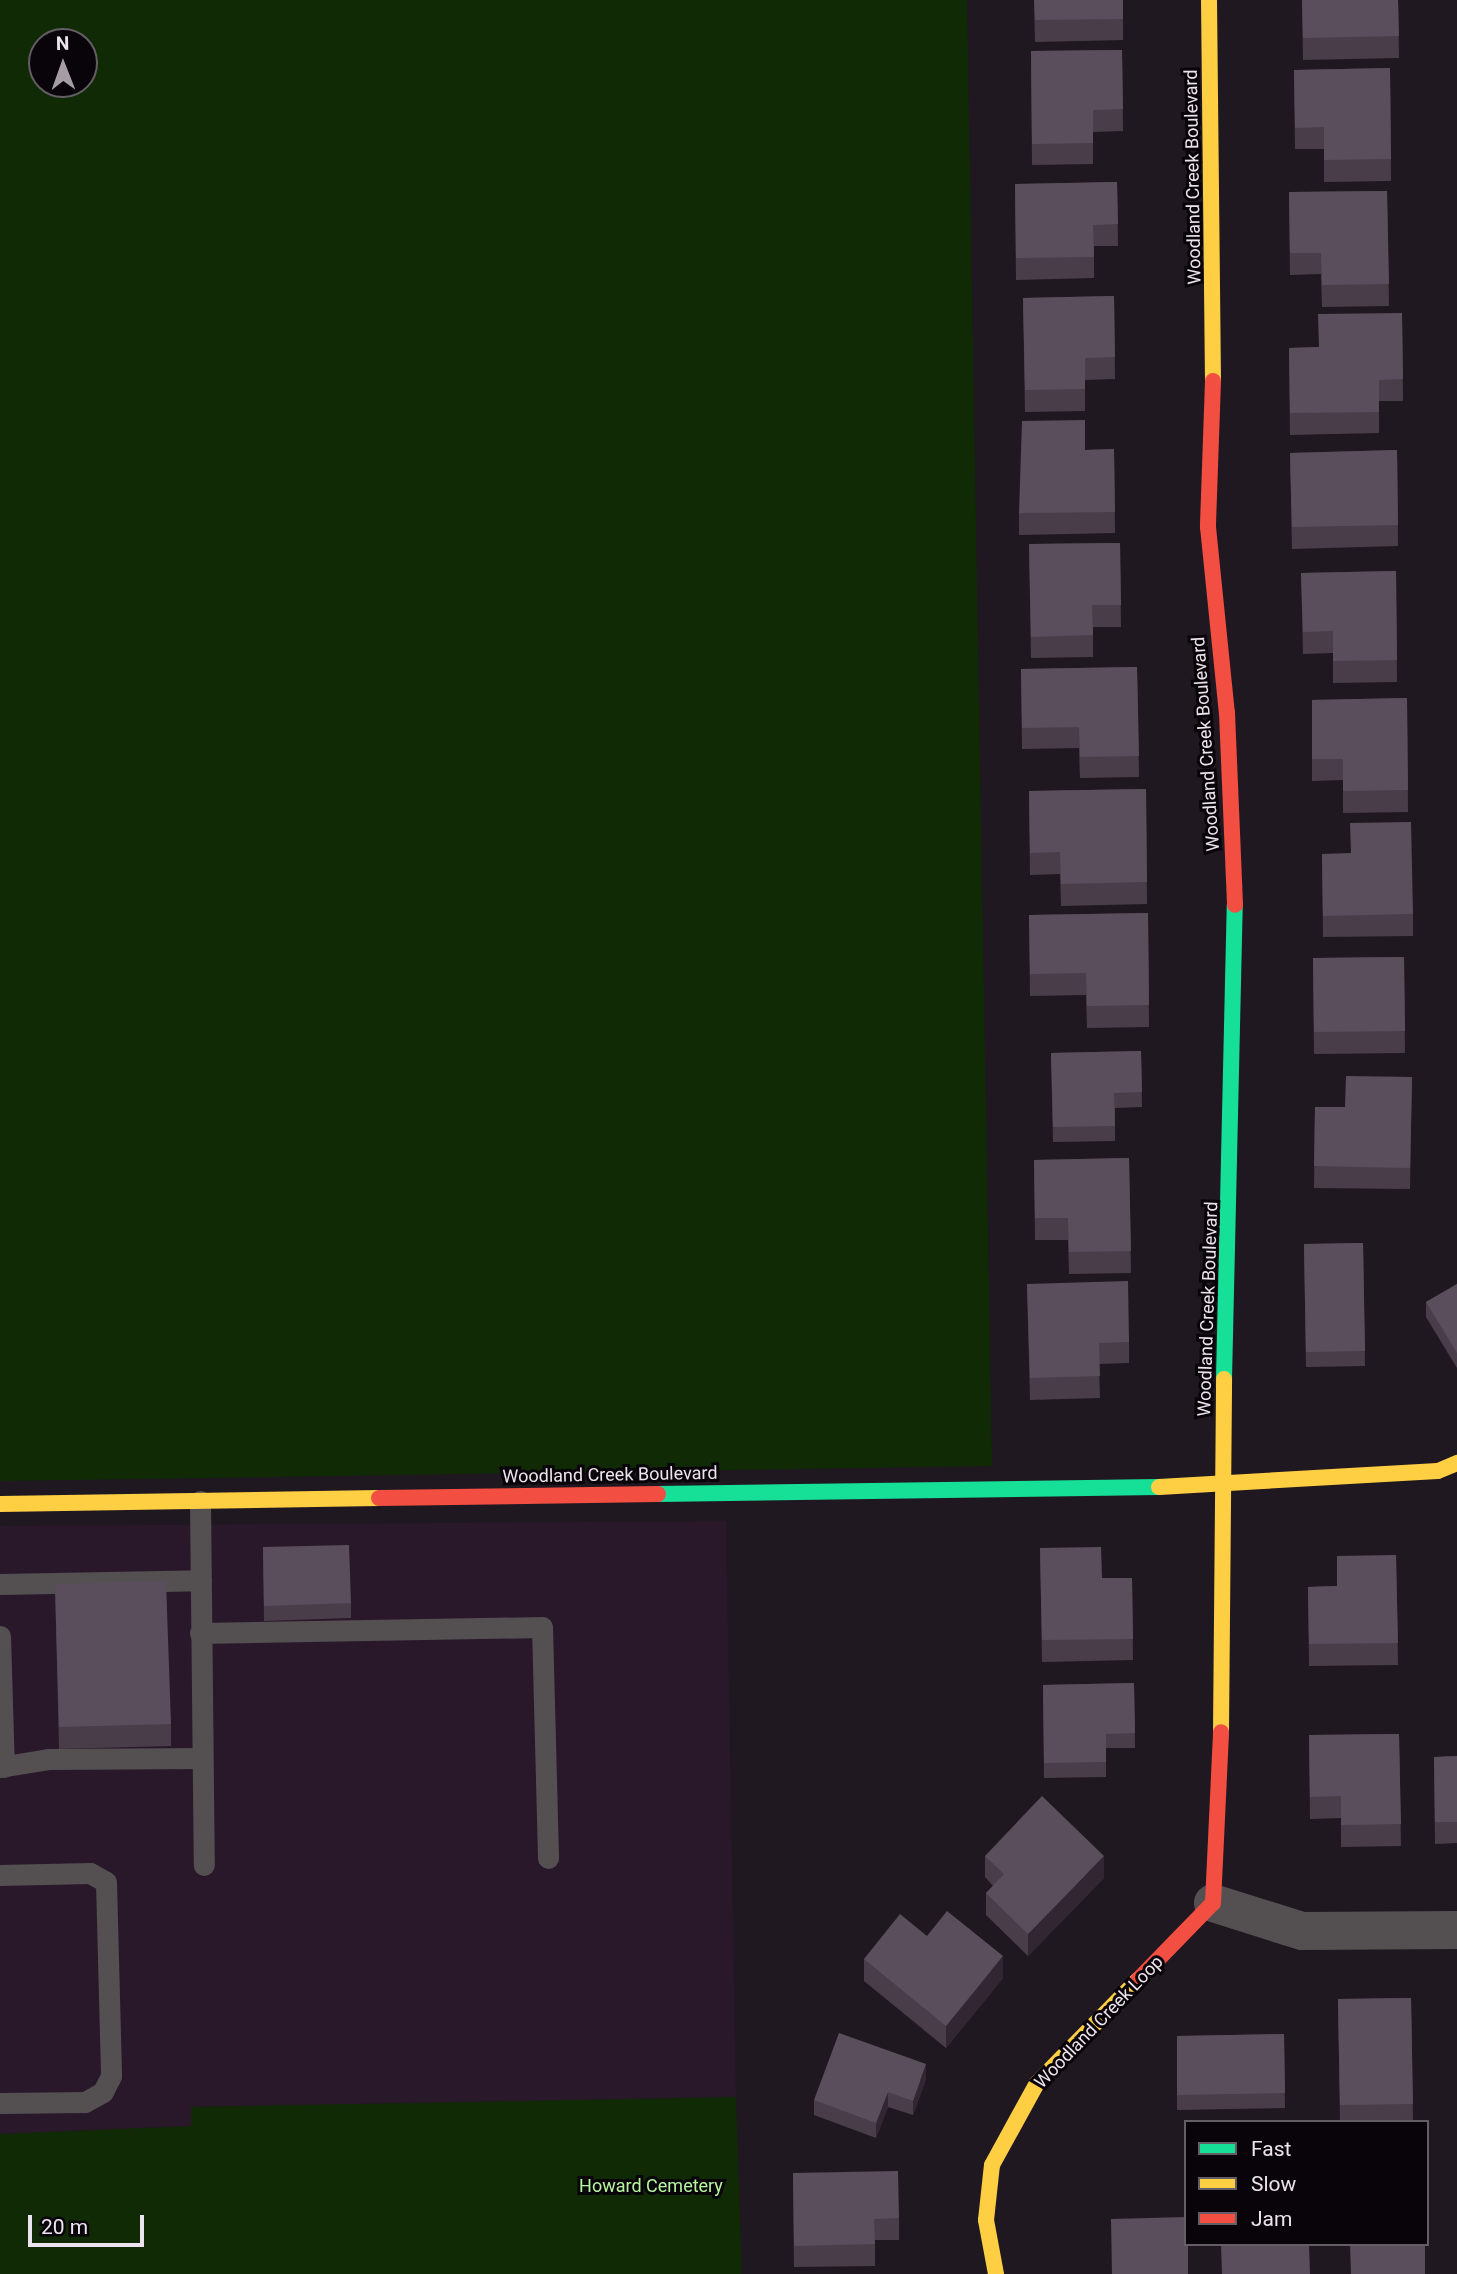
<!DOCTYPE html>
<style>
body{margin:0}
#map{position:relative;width:1457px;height:2274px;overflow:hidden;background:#201820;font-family:Roboto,sans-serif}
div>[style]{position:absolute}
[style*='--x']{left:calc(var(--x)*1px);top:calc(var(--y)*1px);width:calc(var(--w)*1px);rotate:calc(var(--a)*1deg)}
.built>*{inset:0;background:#29182a}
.green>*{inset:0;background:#102a06}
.lane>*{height:21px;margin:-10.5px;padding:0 10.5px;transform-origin:10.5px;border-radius:10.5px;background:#545052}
.street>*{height:38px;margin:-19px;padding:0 19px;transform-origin:19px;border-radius:19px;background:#545052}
.fast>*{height:16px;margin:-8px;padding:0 8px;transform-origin:8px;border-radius:8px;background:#16e098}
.slow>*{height:16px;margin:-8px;padding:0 8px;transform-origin:8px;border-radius:8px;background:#ffcf43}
.jam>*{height:16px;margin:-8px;padding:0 8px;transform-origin:8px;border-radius:8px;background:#f24e42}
.wall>*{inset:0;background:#493d4a}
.shaded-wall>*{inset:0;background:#312632}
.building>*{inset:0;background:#5b4e5c}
span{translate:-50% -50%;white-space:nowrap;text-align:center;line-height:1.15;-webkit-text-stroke:6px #090409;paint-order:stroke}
.street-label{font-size:18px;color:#ede3ee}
.park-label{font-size:18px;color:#b4f69d}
.legend{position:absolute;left:1184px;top:2120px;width:245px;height:126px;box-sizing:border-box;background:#090409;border:2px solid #645d65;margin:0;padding:9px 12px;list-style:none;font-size:21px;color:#ede3ee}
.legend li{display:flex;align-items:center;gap:14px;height:35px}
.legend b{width:35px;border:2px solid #645d65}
.north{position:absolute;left:28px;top:28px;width:70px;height:70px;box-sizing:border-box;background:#090409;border:2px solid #645d65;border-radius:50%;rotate:359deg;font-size:19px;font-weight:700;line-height:28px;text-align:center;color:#ede3ee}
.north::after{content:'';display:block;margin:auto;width:24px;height:32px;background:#a59ca6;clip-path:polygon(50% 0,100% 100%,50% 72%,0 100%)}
.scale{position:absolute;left:28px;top:2215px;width:116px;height:32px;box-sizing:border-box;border:4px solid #ede3ee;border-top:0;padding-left:9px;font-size:21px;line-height:24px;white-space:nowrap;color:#ede3ee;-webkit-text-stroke:5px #090409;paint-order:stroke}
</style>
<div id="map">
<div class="built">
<i style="clip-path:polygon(726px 1521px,736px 2097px,192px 2107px,191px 2126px,0 2134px,0 1526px)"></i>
</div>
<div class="green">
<i style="clip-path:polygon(evenodd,0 0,967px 0,992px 1466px,0 1481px,0 0,84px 42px,84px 84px,42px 84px,42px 42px,84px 42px)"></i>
<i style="clip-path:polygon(736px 2097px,742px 2274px,0 2274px,0 2134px,191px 2126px,191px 2107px)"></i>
</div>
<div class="lane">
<i style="--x:200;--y:1501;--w:364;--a:89.4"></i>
<i style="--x:0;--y:1584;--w:201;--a:-1.1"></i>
<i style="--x:200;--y:1633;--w:342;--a:-1"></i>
<i style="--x:542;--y:1627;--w:231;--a:88.5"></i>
<i style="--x:0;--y:1636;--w:131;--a:88.3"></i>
<i style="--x:0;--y:1767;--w:50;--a:-9.3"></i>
<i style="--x:49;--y:1759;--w:153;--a:-0.4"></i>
<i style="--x:0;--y:1875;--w:90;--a:-1.3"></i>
<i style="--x:90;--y:1873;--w:18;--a:29"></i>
<i style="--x:106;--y:1882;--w:194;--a:88.5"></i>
<i style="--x:111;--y:2076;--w:18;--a:117"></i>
<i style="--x:103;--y:2092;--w:21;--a:151"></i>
<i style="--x:85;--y:2102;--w:85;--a:179.3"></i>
</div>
<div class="street">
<i style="--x:1213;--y:1903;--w:93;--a:17.5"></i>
<i style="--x:1302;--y:1931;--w:155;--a:-0.4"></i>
</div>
<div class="fast">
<i style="--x:1224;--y:1379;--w:474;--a:-88.7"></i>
<i style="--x:658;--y:1494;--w:501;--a:-0.8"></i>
</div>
<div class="slow">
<i style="--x:1209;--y:0;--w:381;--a:89.4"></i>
<i style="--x:1159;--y:1487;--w:279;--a:-3.3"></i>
<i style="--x:1438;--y:1471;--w:21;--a:-23"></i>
<i style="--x:0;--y:1504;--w:379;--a:-0.9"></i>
<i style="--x:1221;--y:1732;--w:353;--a:-89.5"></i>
<i style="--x:996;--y:2274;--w:55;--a:-100.5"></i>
<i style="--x:986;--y:2220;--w:55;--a:-83.8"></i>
<i style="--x:992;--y:2165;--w:94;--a:-61.2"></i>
<i style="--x:1037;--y:2083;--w:144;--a:-45.6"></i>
</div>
<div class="jam">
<i style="--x:1213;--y:381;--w:146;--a:92"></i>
<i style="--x:1208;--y:527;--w:187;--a:84.2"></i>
<i style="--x:1227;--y:713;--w:192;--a:87.6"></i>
<i style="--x:379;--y:1498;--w:279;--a:-0.8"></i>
<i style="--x:1138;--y:1980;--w:107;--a:-45.8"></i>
<i style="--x:1213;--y:1903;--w:171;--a:-87.3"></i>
</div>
<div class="wall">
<i style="clip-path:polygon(1034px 0,1123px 19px,1123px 40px,1035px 42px)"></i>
<i style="clip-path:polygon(1302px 0,1398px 0,1399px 58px,1303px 60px)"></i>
<i style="clip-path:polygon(1122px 50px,1123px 131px,1093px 132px,1093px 164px,1032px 165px,1031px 51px)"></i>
<i style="clip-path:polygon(1390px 68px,1391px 181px,1324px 182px,1324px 149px,1295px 149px,1294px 70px)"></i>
<i style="clip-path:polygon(1117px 182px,1118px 246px,1094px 246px,1094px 278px,1016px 280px,1015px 184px)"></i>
<i style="clip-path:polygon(1387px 191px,1389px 306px,1322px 307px,1321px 274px,1290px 275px,1289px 192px)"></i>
<i style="clip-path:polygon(1114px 296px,1115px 379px,1085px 380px,1085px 411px,1025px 412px,1023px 298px)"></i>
<i style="clip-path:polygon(1402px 313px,1403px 401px,1379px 401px,1379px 433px,1290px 435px,1289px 348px,1318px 347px)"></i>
<i style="clip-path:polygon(1114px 449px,1115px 533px,1019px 535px,1019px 513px,1085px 450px)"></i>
<i style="clip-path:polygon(1397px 450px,1398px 546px,1292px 549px,1290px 453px)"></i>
<i style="clip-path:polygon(1120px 543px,1121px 627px,1093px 627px,1093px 657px,1031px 658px,1029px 544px)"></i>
<i style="clip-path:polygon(1396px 571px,1397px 682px,1333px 683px,1333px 653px,1303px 654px,1301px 573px)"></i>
<i style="clip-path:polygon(1137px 667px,1139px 777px,1080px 778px,1079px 748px,1022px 749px,1021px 669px)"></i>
<i style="clip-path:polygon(1407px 698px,1408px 812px,1343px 813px,1343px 780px,1312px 781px,1312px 700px)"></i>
<i style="clip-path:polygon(1146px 789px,1147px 904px,1061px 906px,1060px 874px,1030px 875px,1029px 791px)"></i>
<i style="clip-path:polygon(1322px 854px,1413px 914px,1413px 936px,1323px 937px)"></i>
<i style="clip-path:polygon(1148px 913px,1149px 1027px,1087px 1028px,1086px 995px,1030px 996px,1029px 915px)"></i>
<i style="clip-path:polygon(1404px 957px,1405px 1053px,1314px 1054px,1313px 958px)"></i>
<i style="clip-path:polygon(1141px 1051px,1142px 1107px,1115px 1108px,1115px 1141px,1053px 1142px,1051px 1053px)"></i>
<i style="clip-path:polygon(1412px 1077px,1410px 1189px,1314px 1188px,1315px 1107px,1345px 1107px)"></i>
<i style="clip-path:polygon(1129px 1158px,1131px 1273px,1069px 1274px,1068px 1240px,1035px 1240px,1034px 1160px)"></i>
<i style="clip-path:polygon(1363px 1243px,1365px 1366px,1306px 1367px,1304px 1244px)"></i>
<i style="clip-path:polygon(1027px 1284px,1129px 1342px,1129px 1363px,1099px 1364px,1100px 1398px,1030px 1400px)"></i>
<i style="clip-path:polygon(1457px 1284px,1457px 1368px,1426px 1317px,1426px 1302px)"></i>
<i style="clip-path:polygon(263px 1547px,351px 1603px,351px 1618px,264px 1621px)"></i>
<i style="clip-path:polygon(1040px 1548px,1102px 1578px,1132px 1578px,1133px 1660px,1042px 1662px)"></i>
<i style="clip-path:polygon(1396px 1555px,1398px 1665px,1309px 1666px,1308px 1587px,1337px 1586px)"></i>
<i style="clip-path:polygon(55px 1584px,171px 1724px,171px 1746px,59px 1749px)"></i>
<i style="clip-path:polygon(1134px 1683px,1135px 1748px,1106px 1748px,1106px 1777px,1044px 1778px,1043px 1685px)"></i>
<i style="clip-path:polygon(1399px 1734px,1401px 1846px,1341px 1847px,1341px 1818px,1310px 1819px,1309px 1735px)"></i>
<i style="clip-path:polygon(1457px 1756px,1457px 1843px,1435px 1844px,1434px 1757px)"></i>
<i style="clip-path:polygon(985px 1856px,1104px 1878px,1028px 1956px,986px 1915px,986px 1893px,993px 1886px,985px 1877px)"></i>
<i style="clip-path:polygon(927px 1936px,1003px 1978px,946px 2048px,864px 1981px,864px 1959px)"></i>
<i style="clip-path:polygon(1411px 1998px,1413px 2122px,1340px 2122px,1338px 1999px)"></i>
<i style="clip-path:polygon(1284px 2034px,1285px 2108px,1177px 2110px,1177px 2036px)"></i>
<i style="clip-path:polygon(926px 2079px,913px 2115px,888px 2107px,876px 2138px,814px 2115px,814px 2100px)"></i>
<i style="clip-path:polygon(793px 2173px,899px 2218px,899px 2240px,875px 2240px,875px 2266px,794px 2267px)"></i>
</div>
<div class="shaded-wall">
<i style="clip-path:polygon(1104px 1856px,1104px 1878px,1028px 1956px,1028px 1934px)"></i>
<i style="clip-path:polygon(1003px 1956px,1003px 1978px,946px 2048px,946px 2026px)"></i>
<i style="clip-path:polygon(926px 2064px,926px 2079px,913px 2115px,913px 2101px)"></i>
<i style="clip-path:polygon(888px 2092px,888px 2107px,876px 2138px,876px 2123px)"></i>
</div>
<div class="building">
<i style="clip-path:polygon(1034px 0,1123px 0,1123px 19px,1035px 20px)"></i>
<i style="clip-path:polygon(1302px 0,1398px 0,1399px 36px,1303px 38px)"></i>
<i style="clip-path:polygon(1122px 50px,1123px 109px,1093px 110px,1093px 143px,1032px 144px,1031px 51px)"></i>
<i style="clip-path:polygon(1390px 68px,1391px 159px,1324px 160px,1324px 127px,1295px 128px,1294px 70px)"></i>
<i style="clip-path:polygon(1117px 182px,1118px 224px,1093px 225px,1094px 257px,1016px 258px,1015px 184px)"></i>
<i style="clip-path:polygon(1387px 191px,1389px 284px,1322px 285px,1321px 253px,1290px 253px,1289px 192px)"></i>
<i style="clip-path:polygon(1114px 296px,1115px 357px,1085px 358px,1085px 389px,1025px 390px,1023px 298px)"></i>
<i style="clip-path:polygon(1402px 313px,1403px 379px,1379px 380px,1379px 412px,1290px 413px,1289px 348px,1319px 347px,1318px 314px)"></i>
<i style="clip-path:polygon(1085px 420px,1085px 450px,1114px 449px,1115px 512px,1019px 513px,1022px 421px)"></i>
<i style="clip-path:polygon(1397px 450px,1398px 525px,1292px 527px,1290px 453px)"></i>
<i style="clip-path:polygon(1120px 543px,1121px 605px,1092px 605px,1093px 635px,1031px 637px,1029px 544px)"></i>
<i style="clip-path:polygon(1396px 571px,1397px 660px,1333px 661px,1333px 631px,1303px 632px,1301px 573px)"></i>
<i style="clip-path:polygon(1137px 667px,1139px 756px,1080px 757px,1079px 727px,1022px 728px,1021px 669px)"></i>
<i style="clip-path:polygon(1407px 698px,1408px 790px,1343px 791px,1343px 759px,1312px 759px,1312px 700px)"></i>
<i style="clip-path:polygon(1146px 789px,1147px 882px,1061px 884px,1060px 852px,1030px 853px,1029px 791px)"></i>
<i style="clip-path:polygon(1411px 822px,1413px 914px,1323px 916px,1322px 854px,1351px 853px,1350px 823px)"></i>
<i style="clip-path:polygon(1148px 913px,1149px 1005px,1087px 1006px,1086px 973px,1030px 974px,1029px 915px)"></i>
<i style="clip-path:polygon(1404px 957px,1405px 1031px,1314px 1032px,1313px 958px)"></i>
<i style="clip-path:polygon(1141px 1051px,1142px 1092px,1114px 1093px,1115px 1126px,1053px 1127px,1051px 1053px)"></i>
<i style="clip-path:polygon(1346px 1076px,1412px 1077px,1410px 1168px,1314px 1166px,1315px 1107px,1345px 1107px)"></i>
<i style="clip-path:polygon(1129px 1158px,1131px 1251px,1069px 1252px,1068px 1218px,1035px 1218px,1034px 1160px)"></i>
<i style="clip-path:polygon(1363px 1243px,1365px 1351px,1306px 1352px,1304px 1244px)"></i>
<i style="clip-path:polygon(1128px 1281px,1129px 1342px,1099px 1343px,1100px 1376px,1030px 1378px,1027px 1284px)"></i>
<i style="clip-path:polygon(1457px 1284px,1457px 1353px,1426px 1302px)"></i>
<i style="clip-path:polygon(349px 1545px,351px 1603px,264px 1606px,263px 1547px)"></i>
<i style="clip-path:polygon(1101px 1547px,1102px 1578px,1132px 1578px,1133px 1639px,1042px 1640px,1040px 1548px)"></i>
<i style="clip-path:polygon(1396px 1555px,1398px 1643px,1309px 1644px,1308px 1587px,1337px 1586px,1337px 1556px)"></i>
<i style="clip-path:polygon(166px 1581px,171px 1724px,59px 1727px,55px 1584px)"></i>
<i style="clip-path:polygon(1134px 1683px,1135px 1733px,1106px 1734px,1106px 1762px,1044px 1763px,1043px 1685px)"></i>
<i style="clip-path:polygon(1399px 1734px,1401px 1824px,1341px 1825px,1341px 1796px,1310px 1797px,1309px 1735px)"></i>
<i style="clip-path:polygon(1457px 1756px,1457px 1822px,1435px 1822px,1434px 1757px)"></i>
<i style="clip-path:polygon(1042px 1796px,1104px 1856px,1028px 1934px,986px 1893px,1004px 1874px,985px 1856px)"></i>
<i style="clip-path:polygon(947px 1911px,1003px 1956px,946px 2026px,864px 1959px,900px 1914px,927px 1936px)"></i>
<i style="clip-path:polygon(1411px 1998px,1413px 2104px,1340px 2105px,1338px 1999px)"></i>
<i style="clip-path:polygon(839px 2033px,926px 2064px,913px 2101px,888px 2092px,876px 2123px,814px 2100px)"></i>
<i style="clip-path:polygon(1284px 2034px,1285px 2093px,1177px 2095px,1177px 2036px)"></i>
<i style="clip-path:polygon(898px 2171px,899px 2218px,874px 2219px,875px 2244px,794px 2246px,793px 2173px)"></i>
<i style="clip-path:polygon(1186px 2217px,1186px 2244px,1188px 2244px,1188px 2274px,1112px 2274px,1111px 2219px)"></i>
<i style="clip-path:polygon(1221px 2244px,1309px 2244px,1310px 2274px,1222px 2274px)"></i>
<i style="clip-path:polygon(1350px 2244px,1425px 2244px,1425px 2274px,1351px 2274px)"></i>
</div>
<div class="street-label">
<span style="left:1193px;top:177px;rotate:-91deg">Woodland Creek Boulevard</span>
<span style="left:1206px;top:744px;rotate:-94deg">Woodland Creek Boulevard</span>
<span style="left:1208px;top:1309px;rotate:-88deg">Woodland Creek Boulevard</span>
<span style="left:610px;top:1475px;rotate:-1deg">Woodland Creek Boulevard</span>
<span style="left:1099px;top:2022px;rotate:-46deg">Woodland Creek Loop</span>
</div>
<div class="park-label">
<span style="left:651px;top:2186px">Howard Cemetery</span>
</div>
<ul class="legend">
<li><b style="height:9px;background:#16e098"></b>Fast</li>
<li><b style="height:9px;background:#ffcf43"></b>Slow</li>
<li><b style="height:9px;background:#f24e42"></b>Jam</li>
</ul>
<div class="north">N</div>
<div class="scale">20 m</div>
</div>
